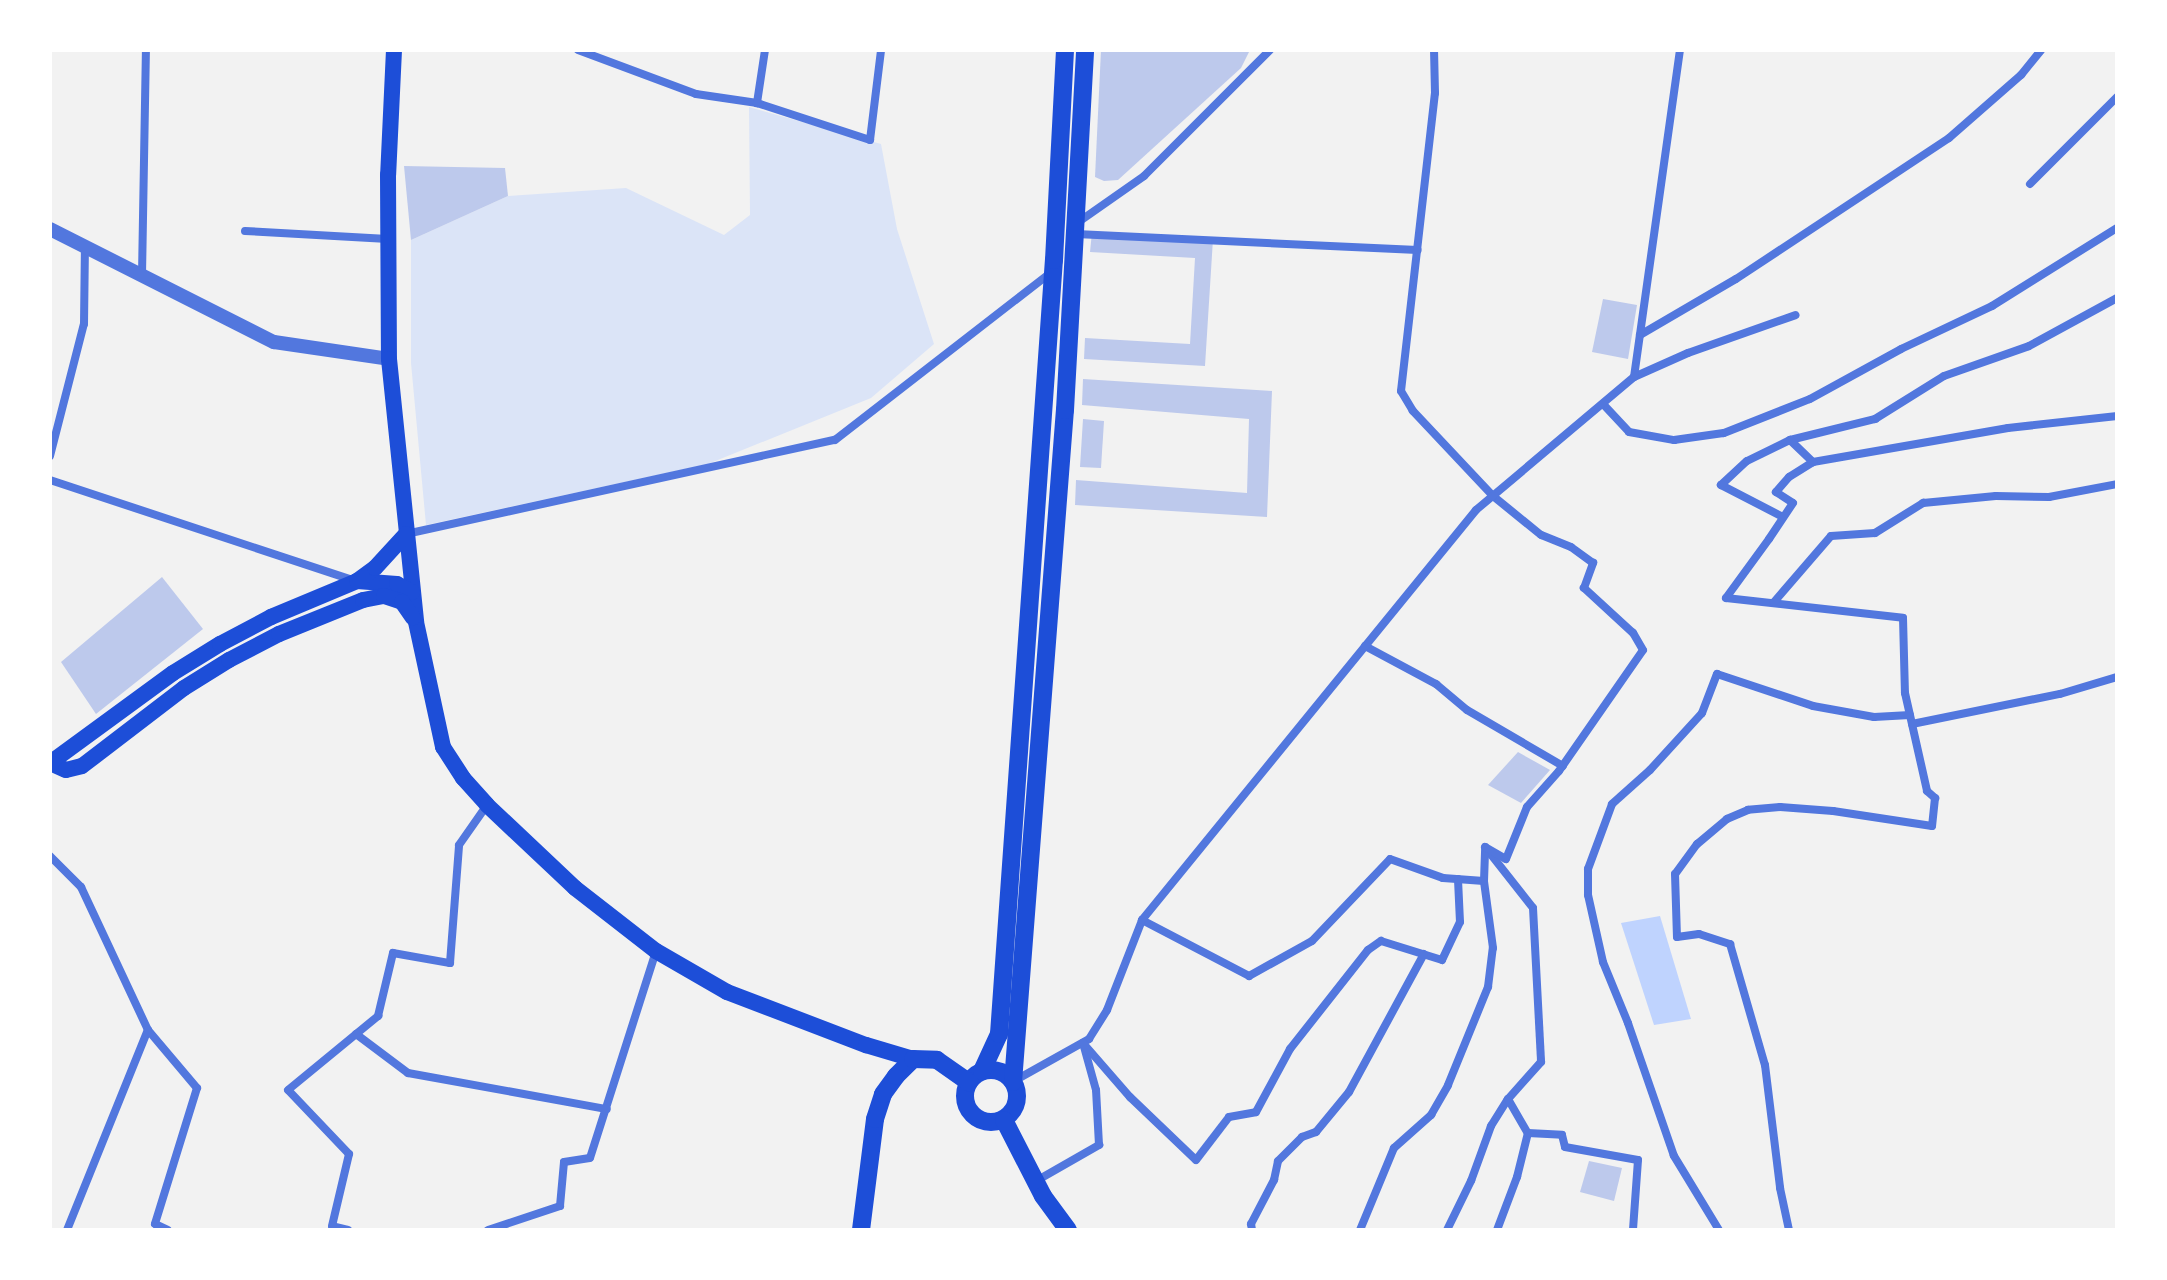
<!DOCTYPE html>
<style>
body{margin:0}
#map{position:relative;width:2167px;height:1280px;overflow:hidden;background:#f2f2f2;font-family:"Roboto Serif",serif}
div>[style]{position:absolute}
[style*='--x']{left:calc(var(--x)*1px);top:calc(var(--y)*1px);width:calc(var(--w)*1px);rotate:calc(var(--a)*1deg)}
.green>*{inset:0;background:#dbe4f7}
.water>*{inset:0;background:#bfd3fe}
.building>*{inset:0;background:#bdc9ec}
.minor>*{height:8px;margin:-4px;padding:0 4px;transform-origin:4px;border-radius:4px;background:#5277de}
.tertiary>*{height:14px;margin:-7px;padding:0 7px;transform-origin:7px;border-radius:7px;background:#5277de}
.secondary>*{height:16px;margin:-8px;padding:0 8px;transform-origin:8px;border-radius:8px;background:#1d4ed8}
.trunk>*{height:18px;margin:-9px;padding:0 9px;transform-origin:9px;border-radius:9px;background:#1d4ed8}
.trunk>.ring{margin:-9px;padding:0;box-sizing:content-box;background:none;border:18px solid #1d4ed8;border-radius:50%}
span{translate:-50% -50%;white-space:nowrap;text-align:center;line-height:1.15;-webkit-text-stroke:6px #fff;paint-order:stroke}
.frame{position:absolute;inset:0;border:52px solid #fff;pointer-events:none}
</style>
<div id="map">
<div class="green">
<i style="clip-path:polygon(749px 107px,881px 144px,897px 229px,934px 344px,871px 398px,708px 464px,426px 525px,411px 363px,411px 240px,508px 196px,626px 188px,724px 235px,750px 215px)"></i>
</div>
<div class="water">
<i style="clip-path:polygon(1660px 916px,1691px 1019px,1654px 1025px,1621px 923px)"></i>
</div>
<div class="building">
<i style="clip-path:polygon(1101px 50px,1250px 50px,1241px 68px,1118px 180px,1104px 181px,1095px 177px)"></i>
<i style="clip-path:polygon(404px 166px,505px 168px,508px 196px,411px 240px)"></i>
<i style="clip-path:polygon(1092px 232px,1213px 239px,1205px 366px,1084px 359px,1085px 338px,1190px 344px,1195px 258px,1090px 252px)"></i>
<i style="clip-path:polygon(1603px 299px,1637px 305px,1628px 359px,1592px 352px)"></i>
<i style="clip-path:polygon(1083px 379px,1272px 391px,1267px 517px,1075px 505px,1076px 480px,1247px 493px,1249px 419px,1082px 405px)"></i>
<i style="clip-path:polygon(1083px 419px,1104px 421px,1101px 468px,1080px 467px)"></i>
<i style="clip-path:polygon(162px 577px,203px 629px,96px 714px,61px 662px)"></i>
<i style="clip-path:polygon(1518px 752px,1550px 770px,1521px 803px,1488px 785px)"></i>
<i style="clip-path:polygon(1589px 1161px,1622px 1168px,1614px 1201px,1580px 1192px)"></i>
</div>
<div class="minor">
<i style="--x:578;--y:50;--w:126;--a:20.4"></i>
<i style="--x:696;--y:94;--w:62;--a:8.4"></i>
<i style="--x:765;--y:50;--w:54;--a:98.6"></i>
<i style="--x:757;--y:103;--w:119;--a:18.1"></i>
<i style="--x:870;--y:140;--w:91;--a:-83"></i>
<i style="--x:2030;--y:184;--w:123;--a:-45"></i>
<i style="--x:1077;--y:223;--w:82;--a:-35"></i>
<i style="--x:1144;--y:176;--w:178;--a:-45"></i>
<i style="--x:245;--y:231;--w:143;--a:3.2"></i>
<i style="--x:1076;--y:234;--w:342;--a:2.7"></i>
<i style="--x:142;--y:275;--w:225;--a:-89"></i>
<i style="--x:1640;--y:335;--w:111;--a:-30.3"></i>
<i style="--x:1736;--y:279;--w:255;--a:-33.5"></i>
<i style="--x:1949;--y:138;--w:96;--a:-41.2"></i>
<i style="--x:2021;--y:75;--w:32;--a:-51"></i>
<i style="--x:1634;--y:377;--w:59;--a:-24"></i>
<i style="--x:1688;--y:353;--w:114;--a:-19.4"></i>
<i style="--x:1603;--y:404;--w:38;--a:47"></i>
<i style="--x:1629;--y:432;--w:46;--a:10.1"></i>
<i style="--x:1674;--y:440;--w:50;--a:-8"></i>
<i style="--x:1724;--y:433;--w:92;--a:-21.6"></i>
<i style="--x:1810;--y:399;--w:104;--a:-28.8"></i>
<i style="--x:1901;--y:349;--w:101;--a:-25.3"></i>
<i style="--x:1992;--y:306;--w:147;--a:-32"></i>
<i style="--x:1790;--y:440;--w:88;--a:-13.9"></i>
<i style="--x:1875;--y:419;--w:81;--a:-31.9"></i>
<i style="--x:1944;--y:376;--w:90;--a:-19.4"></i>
<i style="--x:2029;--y:346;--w:100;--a:-28.6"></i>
<i style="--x:50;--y:456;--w:136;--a:-75.6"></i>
<i style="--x:84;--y:324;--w:77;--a:-89.3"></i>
<i style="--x:1813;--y:462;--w:198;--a:-9.9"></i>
<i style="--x:2008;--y:428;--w:110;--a:-6.3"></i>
<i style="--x:50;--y:480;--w:319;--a:18.3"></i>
<i style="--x:1783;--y:517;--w:70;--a:-152.7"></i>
<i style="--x:1721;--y:485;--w:35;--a:-43"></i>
<i style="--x:1747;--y:461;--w:48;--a:-26"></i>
<i style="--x:1790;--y:440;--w:32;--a:44"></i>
<i style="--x:1813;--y:462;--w:28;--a:148"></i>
<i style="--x:1789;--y:477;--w:20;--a:131"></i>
<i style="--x:1776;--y:492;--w:20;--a:33"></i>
<i style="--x:1793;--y:503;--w:43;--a:123.7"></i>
<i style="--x:1769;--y:539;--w:73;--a:126.1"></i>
<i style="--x:1726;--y:598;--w:178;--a:6.4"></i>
<i style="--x:1903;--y:618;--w:75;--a:88.5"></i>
<i style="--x:1905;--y:693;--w:100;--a:77.3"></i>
<i style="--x:1927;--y:791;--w:11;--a:41"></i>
<i style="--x:1935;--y:798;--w:28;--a:96"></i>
<i style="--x:1932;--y:826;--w:100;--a:-171.4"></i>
<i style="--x:1833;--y:811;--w:53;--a:-175.7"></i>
<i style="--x:1780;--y:807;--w:32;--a:175"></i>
<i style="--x:1748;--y:810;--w:23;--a:157"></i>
<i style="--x:1727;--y:819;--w:39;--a:140"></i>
<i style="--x:1697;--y:844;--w:37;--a:126"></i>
<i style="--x:1675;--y:874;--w:63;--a:88.2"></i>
<i style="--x:1677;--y:937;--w:22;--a:-8"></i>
<i style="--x:1699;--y:934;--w:33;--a:18"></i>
<i style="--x:1730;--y:944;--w:126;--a:73.9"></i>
<i style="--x:1765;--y:1065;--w:124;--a:83"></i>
<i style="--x:1780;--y:1188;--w:43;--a:77.9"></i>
<i style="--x:406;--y:534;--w:439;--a:-12.4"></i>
<i style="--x:835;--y:440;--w:276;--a:-37.8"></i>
<i style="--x:1774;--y:602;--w:87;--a:-49.2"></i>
<i style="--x:1831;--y:536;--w:44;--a:-3.9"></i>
<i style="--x:1875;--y:533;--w:57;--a:-32"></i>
<i style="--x:1923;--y:503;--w:73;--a:-5.5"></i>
<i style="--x:1996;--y:496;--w:53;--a:1.1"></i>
<i style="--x:2049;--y:497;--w:69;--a:-10.8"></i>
<i style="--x:1365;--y:646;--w:81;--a:28.2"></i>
<i style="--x:1436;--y:684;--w:40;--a:40"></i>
<i style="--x:1467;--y:710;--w:111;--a:30.3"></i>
<i style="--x:1912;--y:724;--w:151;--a:-11.5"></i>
<i style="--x:2060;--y:694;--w:59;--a:-16.6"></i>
<i style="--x:1489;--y:852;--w:71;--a:51.8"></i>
<i style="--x:1533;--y:908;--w:154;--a:87"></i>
<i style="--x:1541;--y:1062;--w:50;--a:131.7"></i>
<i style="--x:50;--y:856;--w:44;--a:45"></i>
<i style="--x:81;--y:887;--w:158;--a:64.9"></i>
<i style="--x:148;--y:1030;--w:76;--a:49.8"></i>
<i style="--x:197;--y:1088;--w:142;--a:107.2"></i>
<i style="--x:155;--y:1224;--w:14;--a:25"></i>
<i style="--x:1142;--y:920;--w:121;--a:27.6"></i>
<i style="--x:1249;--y:976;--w:72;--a:-29.1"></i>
<i style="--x:1312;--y:941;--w:113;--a:-46.4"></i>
<i style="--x:1390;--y:859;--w:56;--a:19.7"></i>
<i style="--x:1443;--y:878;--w:41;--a:4.2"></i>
<i style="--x:1484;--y:881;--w:34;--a:-88"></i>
<i style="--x:1485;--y:847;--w:24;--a:30"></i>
<i style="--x:1506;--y:859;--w:56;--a:-68"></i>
<i style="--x:1527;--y:807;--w:48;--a:-48.4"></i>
<i style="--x:1559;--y:771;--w:147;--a:-55.2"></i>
<i style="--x:1643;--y:650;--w:20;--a:-120"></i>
<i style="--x:1633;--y:633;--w:67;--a:-137.4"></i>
<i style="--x:1584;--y:588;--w:27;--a:-70"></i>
<i style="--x:1593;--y:563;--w:27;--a:-144"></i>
<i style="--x:1571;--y:547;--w:32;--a:-158"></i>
<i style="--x:1541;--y:535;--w:62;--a:-140.9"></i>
<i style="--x:1493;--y:496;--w:117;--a:-133.3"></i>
<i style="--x:1413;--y:411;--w:23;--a:-121"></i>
<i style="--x:1401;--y:391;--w:300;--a:-83.5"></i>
<i style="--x:1435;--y:93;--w:43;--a:-91.3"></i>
<i style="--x:356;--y:1034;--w:65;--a:36.9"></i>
<i style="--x:408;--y:1073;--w:202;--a:10.3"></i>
<i style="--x:1014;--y:1081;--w:86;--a:-29.2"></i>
<i style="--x:1089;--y:1039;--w:34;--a:-58"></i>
<i style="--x:1107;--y:1010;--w:97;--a:-68.7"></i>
<i style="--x:1142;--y:920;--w:529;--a:-50.83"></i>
<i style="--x:1476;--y:510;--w:207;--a:-40.1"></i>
<i style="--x:1634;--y:377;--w:330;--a:-82"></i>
<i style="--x:1036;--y:1181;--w:73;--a:-29.7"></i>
<i style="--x:1099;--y:1145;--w:55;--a:-93.1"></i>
<i style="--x:1096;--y:1090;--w:49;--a:-105.5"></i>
<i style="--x:1083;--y:1043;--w:72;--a:49"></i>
<i style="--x:1130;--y:1097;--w:91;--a:43.7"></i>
<i style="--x:1196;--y:1160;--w:54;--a:-52.5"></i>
<i style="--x:1229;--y:1117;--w:27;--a:-10"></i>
<i style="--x:1256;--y:1112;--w:72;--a:-61.6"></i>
<i style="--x:1290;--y:1049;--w:126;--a:-51.8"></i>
<i style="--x:1368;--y:950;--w:16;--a:-35"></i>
<i style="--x:1381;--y:941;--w:64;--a:17.3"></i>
<i style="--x:1442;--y:960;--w:42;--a:-64.7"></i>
<i style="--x:1460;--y:922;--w:43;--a:-92.7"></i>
<i style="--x:67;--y:1230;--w:216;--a:-68"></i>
<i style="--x:348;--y:1230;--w:16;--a:-166"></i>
<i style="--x:332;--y:1226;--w:74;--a:-76.7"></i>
<i style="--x:349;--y:1154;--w:88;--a:-133.6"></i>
<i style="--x:288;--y:1090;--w:117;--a:-39.4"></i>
<i style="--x:378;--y:1016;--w:65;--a:-76.6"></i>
<i style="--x:393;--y:953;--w:58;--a:10"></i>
<i style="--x:450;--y:963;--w:118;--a:-85.6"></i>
<i style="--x:459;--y:845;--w:49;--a:-55"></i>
<i style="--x:488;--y:1230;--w:76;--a:-18.4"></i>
<i style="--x:560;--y:1206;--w:44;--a:-84.8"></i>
<i style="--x:564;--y:1162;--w:26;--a:-9"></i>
<i style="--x:590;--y:1158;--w:217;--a:-72.3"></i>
<i style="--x:1252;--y:1230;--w:6;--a:-99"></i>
<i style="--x:1251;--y:1224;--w:50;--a:-62.4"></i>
<i style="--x:1274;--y:1180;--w:19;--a:-78"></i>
<i style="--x:1278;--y:1161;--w:34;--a:-45"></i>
<i style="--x:1302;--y:1137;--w:15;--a:-20"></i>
<i style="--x:1316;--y:1132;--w:52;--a:-50.5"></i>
<i style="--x:1349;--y:1092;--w:157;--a:-61.5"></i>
<i style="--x:1360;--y:1230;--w:89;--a:-67.5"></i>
<i style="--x:1394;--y:1148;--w:50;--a:-41.7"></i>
<i style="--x:1431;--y:1115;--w:34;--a:-60"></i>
<i style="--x:1448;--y:1085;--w:106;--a:-67.8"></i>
<i style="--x:1488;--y:987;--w:39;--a:-83"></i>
<i style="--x:1493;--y:948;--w:68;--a:-97.7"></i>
<i style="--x:1447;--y:1230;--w:55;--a:-63.9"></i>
<i style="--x:1471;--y:1181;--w:59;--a:-70"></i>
<i style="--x:1491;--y:1126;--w:32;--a:-58"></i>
<i style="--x:1508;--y:1099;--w:39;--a:60"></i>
<i style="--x:1497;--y:1230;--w:57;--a:-69.3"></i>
<i style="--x:1517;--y:1177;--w:45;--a:-76"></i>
<i style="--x:1528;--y:1133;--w:34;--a:3"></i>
<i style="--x:1562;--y:1135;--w:12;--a:76"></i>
<i style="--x:1565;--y:1147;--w:74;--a:10.1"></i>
<i style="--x:1638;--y:1160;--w:70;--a:94.1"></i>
<i style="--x:1719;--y:1230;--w:87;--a:-121.3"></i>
<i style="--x:1674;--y:1156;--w:141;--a:-109.1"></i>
<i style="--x:1628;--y:1023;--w:66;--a:-112.3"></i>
<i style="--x:1603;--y:962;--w:69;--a:-102.6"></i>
<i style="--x:1588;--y:895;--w:26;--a:-90"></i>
<i style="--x:1588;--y:869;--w:69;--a:-69.7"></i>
<i style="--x:1612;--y:804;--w:51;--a:-41.8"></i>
<i style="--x:1650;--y:770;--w:77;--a:-47.6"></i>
<i style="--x:1702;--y:713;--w:42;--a:-69"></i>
<i style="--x:1717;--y:674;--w:101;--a:18.4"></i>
<i style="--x:1813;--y:706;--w:62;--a:10.2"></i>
<i style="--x:1874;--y:717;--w:36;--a:-3"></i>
</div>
<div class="tertiary">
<i style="--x:50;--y:229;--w:251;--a:26.8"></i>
<i style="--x:274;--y:342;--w:116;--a:8.4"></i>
</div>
<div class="secondary">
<i style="--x:394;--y:50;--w:125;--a:92.7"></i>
<i style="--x:388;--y:175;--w:184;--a:89.7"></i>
<i style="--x:389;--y:359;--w:264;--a:84.1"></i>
<i style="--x:416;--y:622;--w:128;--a:77.8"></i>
<i style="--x:443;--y:747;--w:37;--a:57"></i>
<i style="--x:463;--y:778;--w:36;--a:48"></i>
<i style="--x:487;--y:805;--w:121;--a:43.3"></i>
<i style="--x:575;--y:888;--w:103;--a:37.9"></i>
<i style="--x:656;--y:951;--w:82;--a:30"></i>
<i style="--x:727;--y:992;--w:149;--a:20.9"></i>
<i style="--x:866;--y:1045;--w:49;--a:16.6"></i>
<i style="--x:357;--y:581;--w:40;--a:4.3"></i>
<i style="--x:397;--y:584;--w:17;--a:28"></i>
<i style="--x:50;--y:763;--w:152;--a:-36.2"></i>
<i style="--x:173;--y:673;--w:55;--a:-31.7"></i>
<i style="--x:220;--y:644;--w:58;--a:-27.9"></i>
<i style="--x:271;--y:617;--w:93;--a:-22.7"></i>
<i style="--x:357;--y:581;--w:22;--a:-36"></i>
<i style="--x:375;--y:568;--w:46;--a:-47.6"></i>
<i style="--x:50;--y:763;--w:17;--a:24"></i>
<i style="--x:66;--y:770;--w:16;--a:-14"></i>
<i style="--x:82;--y:766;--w:128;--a:-37.4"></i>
<i style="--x:184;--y:688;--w:53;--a:-31.9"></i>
<i style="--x:229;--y:660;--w:56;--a:-27.5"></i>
<i style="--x:279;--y:634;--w:91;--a:-22"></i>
<i style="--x:363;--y:600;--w:21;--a:-11"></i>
<i style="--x:384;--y:596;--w:19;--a:18"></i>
<i style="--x:402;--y:602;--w:19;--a:55"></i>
</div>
<div class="trunk">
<i class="ring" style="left:965px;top:1070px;width:34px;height:34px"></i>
<i style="--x:982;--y:1071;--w:41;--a:-65.3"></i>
<i style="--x:999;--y:1034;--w:776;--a:-85.94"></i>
<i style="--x:1054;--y:260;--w:210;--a:-87"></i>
<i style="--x:1013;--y:1082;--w:674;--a:-85.58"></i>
<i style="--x:1065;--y:410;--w:361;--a:-86.8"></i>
<i style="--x:1004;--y:1120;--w:85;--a:62.8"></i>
<i style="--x:1043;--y:1196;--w:42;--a:53.7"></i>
<i style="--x:861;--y:1230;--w:112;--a:-82.8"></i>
<i style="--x:875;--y:1119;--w:26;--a:-72"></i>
<i style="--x:883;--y:1094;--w:22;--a:-54"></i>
<i style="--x:896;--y:1076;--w:24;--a:-45"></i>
<i style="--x:913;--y:1059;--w:24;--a:2"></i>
<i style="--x:937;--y:1060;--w:39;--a:35"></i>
</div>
<div class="frame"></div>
</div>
